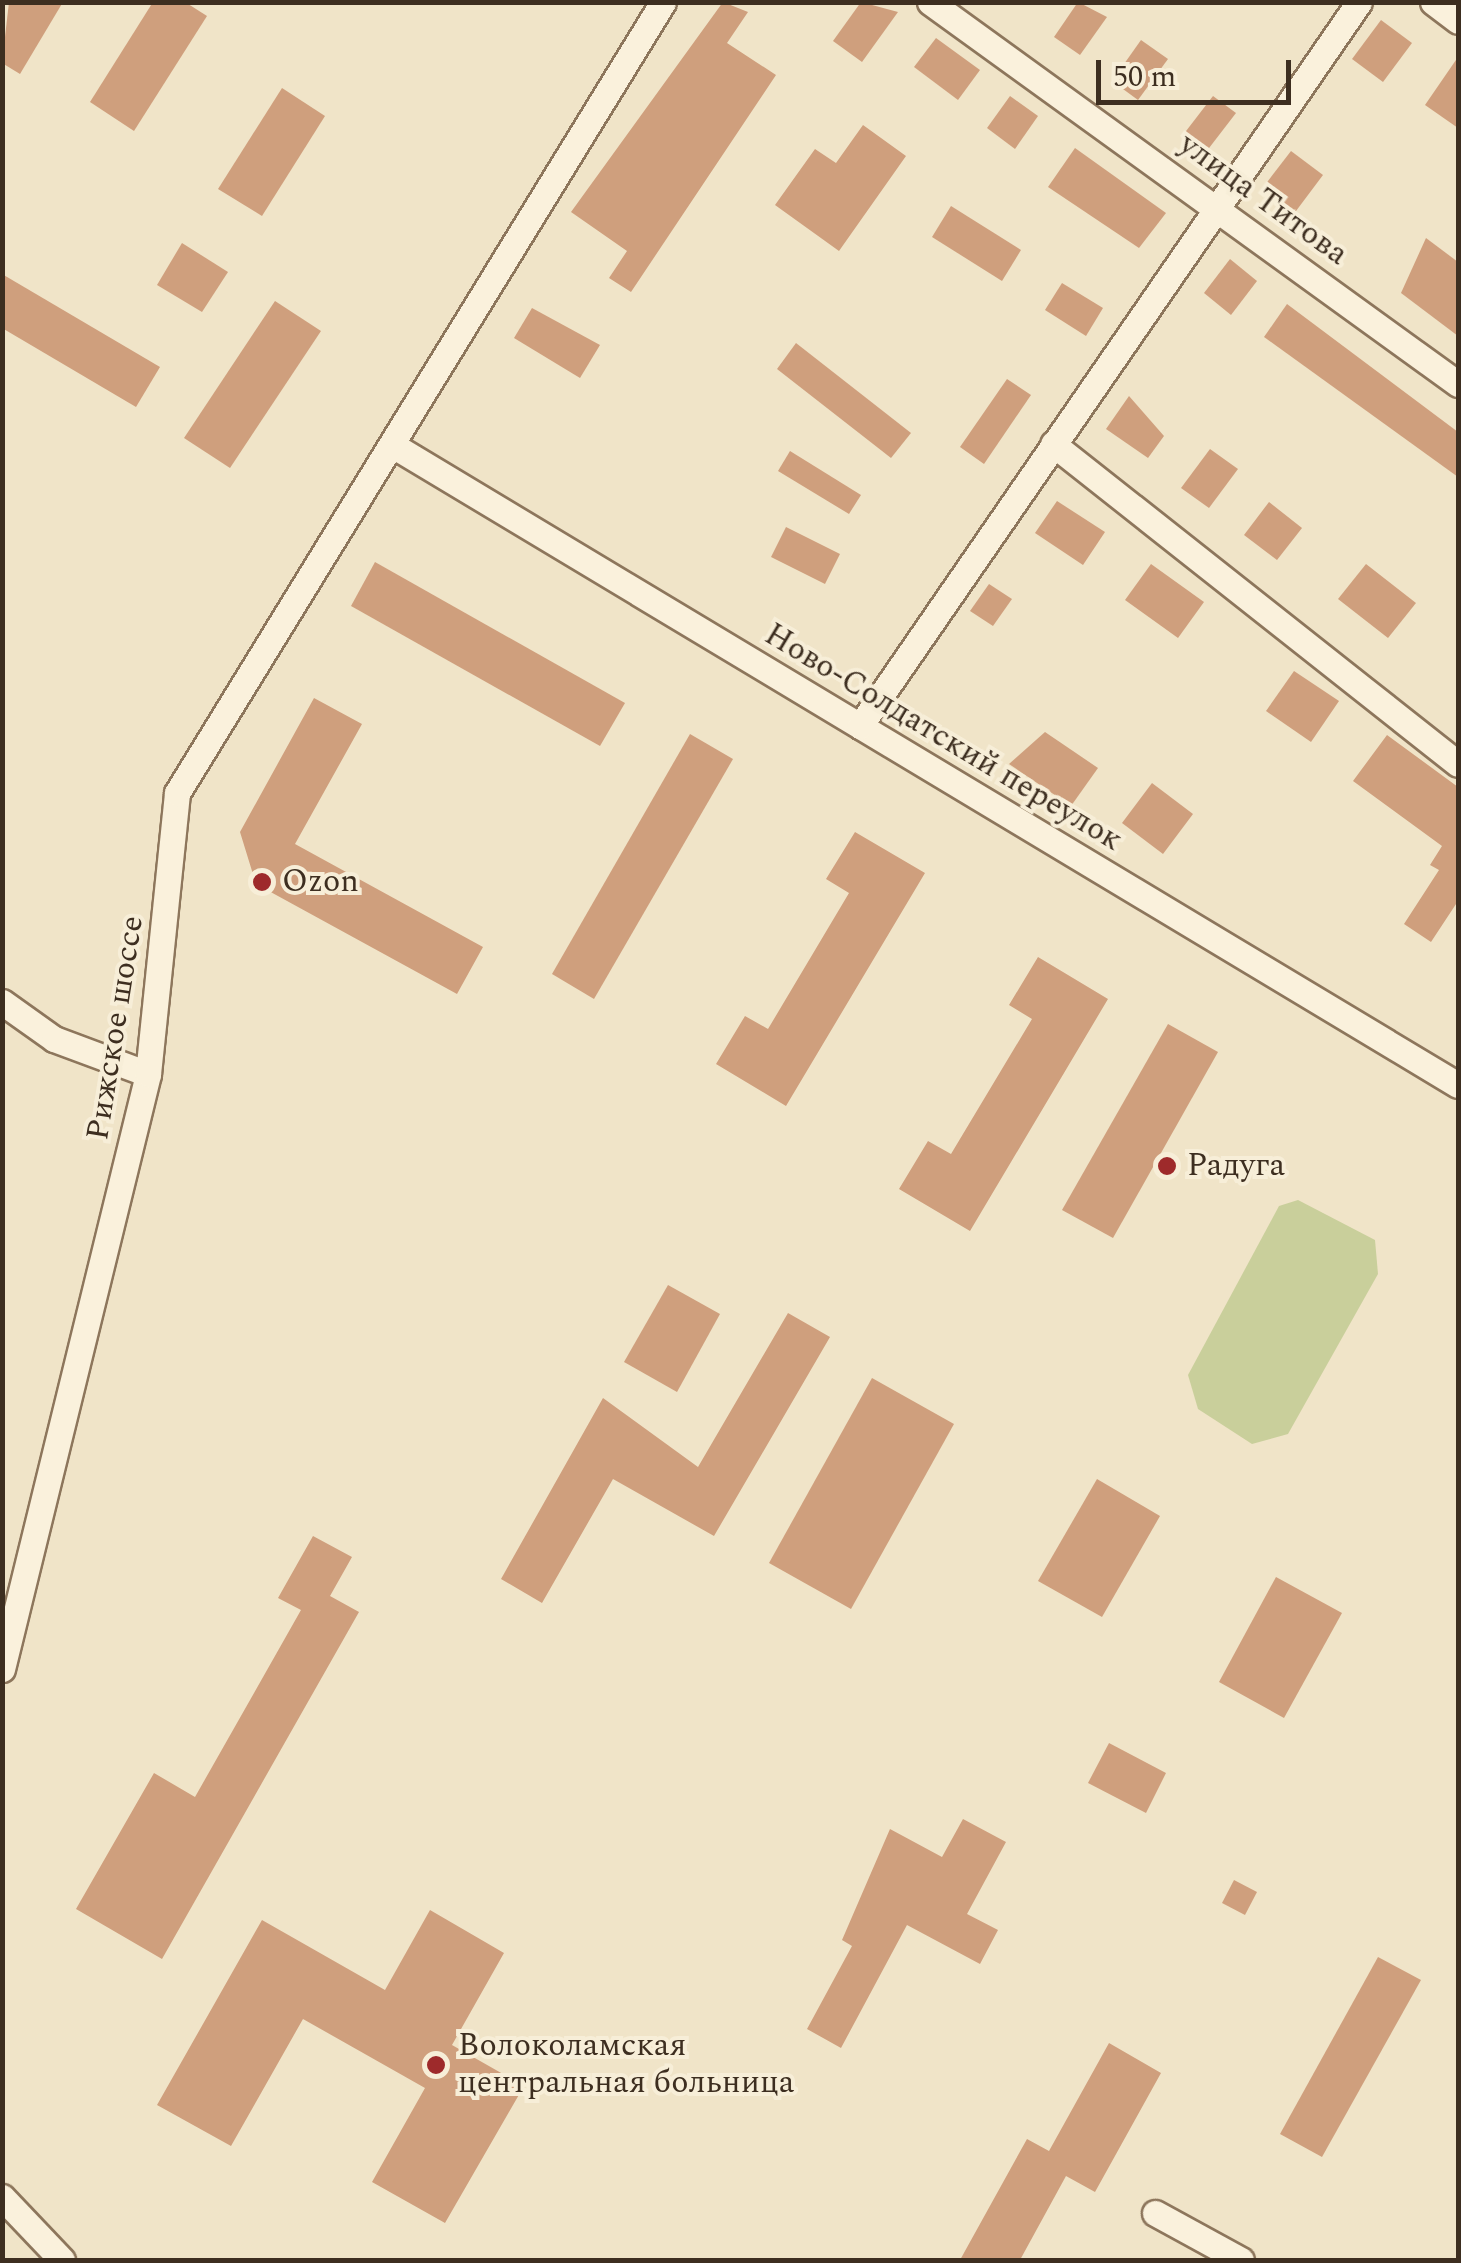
<!DOCTYPE html>
<meta charset="utf-8">
<style>
body{margin:0}
#map{position:relative;width:1461px;height:2263px;overflow:hidden;background:#f0e4c8;font-family:Spectral,serif}
div>[style]{position:absolute}
[style*='--x']{left:calc(var(--x)*1px);top:calc(var(--y)*1px);width:calc(var(--w)*1px);rotate:calc(var(--a)*1deg)}
.green>*{inset:0;background:#c9cf9b}
.building>*{inset:0;background:#cf9f7d}
.roads{filter:drop-shadow(2px 0 #8d765c) drop-shadow(-2px 0 #8d765c) drop-shadow(0 2px #8d765c) drop-shadow(0 -2px #8d765c)}
.minor>*{height:25px;margin:-12.5px;padding:0 12.5px;transform-origin:12.5px;border-radius:12.5px;background:#faf1dc}
.dots>*{width:28px;height:28px;translate:-50% -50%;box-sizing:border-box;border:5px solid #f7eed8;border-radius:50%}
span{translate:-50% -50%;white-space:nowrap;text-align:center;line-height:1.15;-webkit-text-stroke:8px #f7eed8;paint-order:stroke}
.street-label{font-size:32px;color:#3d2e20}
.poi-label{font-size:32px;color:#3d2e20}
.left{translate:0 -50%;text-align:left}
.frame{position:absolute;inset:0;border:5px solid #3d2e20;pointer-events:none}
.scale{position:absolute;left:1096px;top:60px;width:195px;height:45px;box-sizing:border-box;border:5px solid #3d2e20;border-top:0;padding-left:12px;font-size:30px;line-height:35px;white-space:nowrap;color:#3d2e20;-webkit-text-stroke:8px #f7eed8;paint-order:stroke}
</style>
<div id="map">
<div class="green">
<i style="clip-path:polygon(1298px 1200px,1375px 1240px,1378px 1274px,1288px 1434px,1252px 1444px,1198px 1409px,1188px 1375px,1279px 1206px)"></i>
</div>
<div class="building">
<i style="clip-path:polygon(9px 2px,63px 2px,20px 74px,2px 63px)"></i>
<i style="clip-path:polygon(153px 2px,185px 2px,207px 16px,134px 131px,90px 102px)"></i>
<i style="clip-path:polygon(723px 2px,748px 12px,727px 43px,776px 75px,631px 292px,609px 278px,627px 251px,571px 212px)"></i>
<i style="clip-path:polygon(861px 2px,898px 12px,862px 62px,833px 41px)"></i>
<i style="clip-path:polygon(1078px 2px,1107px 17px,1080px 55px,1054px 37px)"></i>
<i style="clip-path:polygon(1381px 20px,1412px 43px,1383px 82px,1352px 59px)"></i>
<i style="clip-path:polygon(936px 38px,980px 70px,958px 100px,914px 67px)"></i>
<i style="clip-path:polygon(1141px 40px,1168px 59px,1138px 100px,1112px 81px)"></i>
<i style="clip-path:polygon(1458px 57px,1458px 128px,1425px 105px)"></i>
<i style="clip-path:polygon(282px 88px,325px 116px,262px 216px,218px 189px)"></i>
<i style="clip-path:polygon(1010px 96px,1038px 116px,1015px 149px,987px 128px)"></i>
<i style="clip-path:polygon(1213px 96px,1236px 113px,1206px 152px,1183px 135px)"></i>
<i style="clip-path:polygon(863px 125px,906px 156px,839px 251px,775px 205px,815px 149px,836px 163px)"></i>
<i style="clip-path:polygon(1075px 148px,1166px 213px,1139px 248px,1048px 187px)"></i>
<i style="clip-path:polygon(1291px 151px,1323px 175px,1293px 215px,1261px 190px)"></i>
<i style="clip-path:polygon(951px 206px,1021px 250px,1002px 281px,932px 237px)"></i>
<i style="clip-path:polygon(1426px 238px,1458px 262px,1458px 336px,1401px 293px)"></i>
<i style="clip-path:polygon(182px 243px,228px 272px,202px 312px,157px 285px)"></i>
<i style="clip-path:polygon(1230px 259px,1257px 281px,1231px 315px,1204px 293px)"></i>
<i style="clip-path:polygon(2px 274px,160px 367px,136px 407px,2px 328px)"></i>
<i style="clip-path:polygon(1062px 283px,1103px 308px,1086px 336px,1045px 310px)"></i>
<i style="clip-path:polygon(275px 301px,321px 331px,230px 468px,184px 438px)"></i>
<i style="clip-path:polygon(1287px 304px,1458px 432px,1458px 477px,1264px 337px)"></i>
<i style="clip-path:polygon(532px 308px,600px 345px,580px 378px,514px 338px)"></i>
<i style="clip-path:polygon(796px 343px,911px 433px,891px 458px,777px 369px)"></i>
<i style="clip-path:polygon(1007px 379px,1031px 395px,984px 464px,960px 447px)"></i>
<i style="clip-path:polygon(1129px 396px,1164px 436px,1148px 458px,1106px 429px)"></i>
<i style="clip-path:polygon(1210px 449px,1238px 469px,1209px 508px,1181px 488px)"></i>
<i style="clip-path:polygon(790px 451px,861px 495px,849px 514px,778px 471px)"></i>
<i style="clip-path:polygon(1057px 501px,1105px 532px,1083px 565px,1035px 533px)"></i>
<i style="clip-path:polygon(1269px 502px,1302px 528px,1277px 560px,1244px 535px)"></i>
<i style="clip-path:polygon(786px 527px,840px 554px,825px 584px,771px 557px)"></i>
<i style="clip-path:polygon(375px 562px,625px 703px,600px 746px,351px 606px)"></i>
<i style="clip-path:polygon(1151px 564px,1204px 602px,1178px 638px,1125px 600px)"></i>
<i style="clip-path:polygon(1366px 564px,1416px 603px,1388px 638px,1338px 599px)"></i>
<i style="clip-path:polygon(989px 584px,1012px 599px,993px 626px,970px 611px)"></i>
<i style="clip-path:polygon(1294px 671px,1339px 701px,1311px 742px,1266px 711px)"></i>
<i style="clip-path:polygon(314px 698px,362px 724px,295px 844px,483px 947px,457px 994px,256px 884px,240px 832px)"></i>
<i style="clip-path:polygon(1045px 732px,1098px 768px,1071px 806px,1009px 764px)"></i>
<i style="clip-path:polygon(690px 734px,733px 759px,594px 999px,552px 974px)"></i>
<i style="clip-path:polygon(1387px 735px,1458px 787px,1458px 901px,1431px 942px,1404px 924px,1439px 870px,1430px 865px,1442px 846px,1353px 781px)"></i>
<i style="clip-path:polygon(1152px 783px,1193px 814px,1163px 854px,1122px 823px)"></i>
<i style="clip-path:polygon(855px 832px,925px 873px,786px 1106px,716px 1064px,745px 1016px,768px 1029px,849px 893px,826px 879px)"></i>
<i style="clip-path:polygon(1038px 957px,1108px 999px,970px 1231px,899px 1189px,928px 1141px,951px 1154px,1032px 1019px,1009px 1005px)"></i>
<i style="clip-path:polygon(1168px 1024px,1218px 1052px,1113px 1238px,1062px 1210px)"></i>
<i style="clip-path:polygon(668px 1285px,720px 1314px,677px 1392px,624px 1362px)"></i>
<i style="clip-path:polygon(788px 1313px,830px 1337px,714px 1536px,613px 1479px,542px 1603px,501px 1579px,603px 1398px,698px 1467px)"></i>
<i style="clip-path:polygon(872px 1378px,954px 1424px,851px 1609px,769px 1563px)"></i>
<i style="clip-path:polygon(1097px 1479px,1160px 1516px,1102px 1617px,1038px 1581px)"></i>
<i style="clip-path:polygon(313px 1536px,352px 1557px,330px 1596px,359px 1612px,162px 1959px,76px 1909px,154px 1773px,195px 1797px,301px 1610px,278px 1598px)"></i>
<i style="clip-path:polygon(1276px 1577px,1342px 1613px,1284px 1718px,1219px 1682px)"></i>
<i style="clip-path:polygon(1109px 1743px,1166px 1773px,1146px 1813px,1088px 1783px)"></i>
<i style="clip-path:polygon(963px 1819px,1006px 1842px,967px 1914px,998px 1930px,980px 1964px,907px 1925px,841px 2048px,807px 2029px,852px 1946px,842px 1940px,890px 1829px,942px 1857px)"></i>
<i style="clip-path:polygon(1234px 1880px,1257px 1892px,1245px 1915px,1222px 1903px)"></i>
<i style="clip-path:polygon(430px 1910px,504px 1953px,452px 2045px,524px 2086px,445px 2223px,372px 2182px,425px 2088px,303px 2019px,231px 2146px,157px 2105px,262px 1920px,385px 1990px)"></i>
<i style="clip-path:polygon(1378px 1957px,1421px 1980px,1322px 2157px,1280px 2134px)"></i>
<i style="clip-path:polygon(1109px 2043px,1161px 2073px,1095px 2192px,1066px 2176px,1020px 2260px,960px 2260px,1027px 2139px,1049px 2151px)"></i>
</div>
<div class="roads">
<div class="minor">
<i style="--x:930;--y:2;--w:652;--a:35.89"></i>
<i style="--x:1433;--y:2;--w:31;--a:37"></i>
<i style="--x:1053;--y:444;--w:516;--a:38.31"></i>
<i style="--x:394;--y:446;--w:1241;--a:30.99"></i>
<i style="--x:860;--y:726;--w:879;--a:-55.42"></i>
<i style="--x:2;--y:1002;--w:64;--a:35.4"></i>
<i style="--x:54;--y:1039;--w:100;--a:20.4"></i>
<i style="--x:2;--y:1669;--w:613;--a:-76.21"></i>
<i style="--x:148;--y:1074;--w:282;--a:-84.1"></i>
<i style="--x:177;--y:793;--w:928;--a:-58.43"></i>
<i style="--x:2;--y:2197;--w:87;--a:46.4"></i>
<i style="--x:1155;--y:2213;--w:98;--a:28.7"></i>
</div>
</div>
<div class="dots">
<i style="left:262px;top:882px;background:#9e2a2b"></i>
<i style="left:1167px;top:1166px;background:#9e2a2b"></i>
<i style="left:436px;top:2065px;background:#9e2a2b"></i>
</div>
<div class="street-label">
<span style="left:1263px;top:200px;rotate:36deg">улица Титова</span>
<span style="left:943px;top:738px;rotate:31deg">Ново-Солдатский переулок</span>
<span style="left:116px;top:1028px;rotate:-81deg">Рижское шоссе</span>
</div>
<div class="poi-label">
<span class="left" style="left:282px;top:882px">Ozon</span>
<span class="left" style="left:1187px;top:1166px">Радуга</span>
<span class="left" style="left:458px;top:2065px">Волоколамская<br>центральная больница</span>
</div>
<div class="frame"></div>
<div class="scale">50 m</div>
</div>
